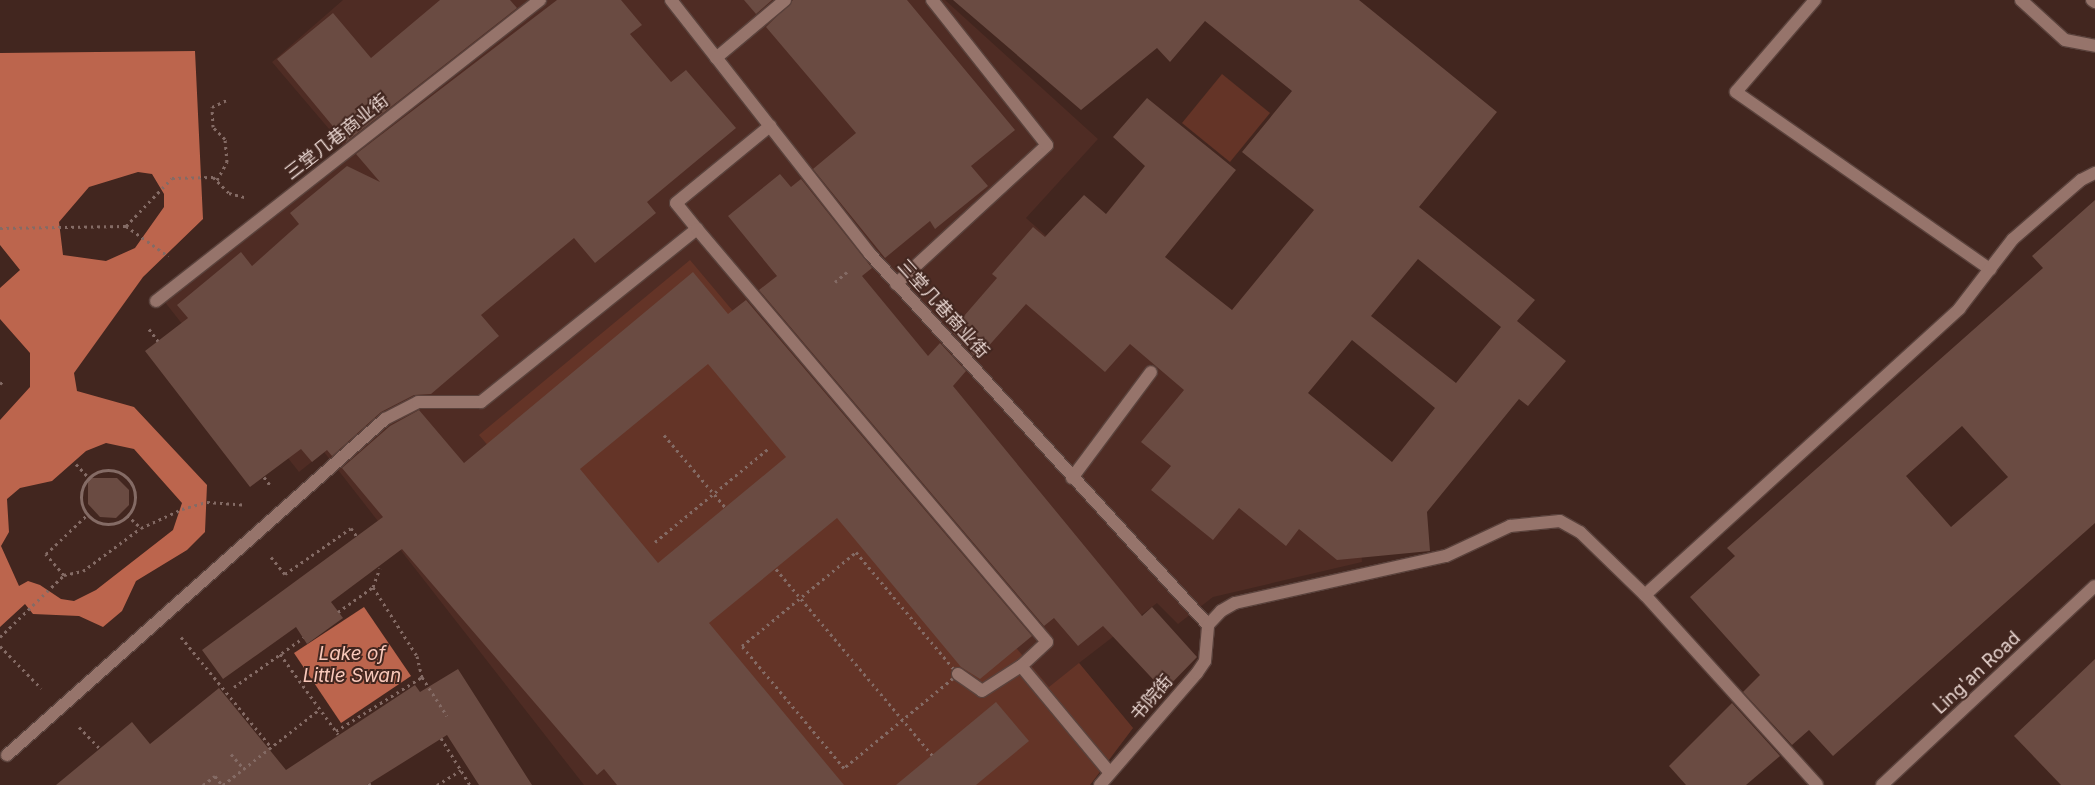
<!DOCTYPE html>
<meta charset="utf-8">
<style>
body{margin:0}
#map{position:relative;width:2095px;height:785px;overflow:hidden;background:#42261f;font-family:Inter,"Noto Sans SC",sans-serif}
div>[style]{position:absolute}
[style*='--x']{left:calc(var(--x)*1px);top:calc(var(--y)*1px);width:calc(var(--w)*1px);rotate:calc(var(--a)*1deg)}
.built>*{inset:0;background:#4f2c24}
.green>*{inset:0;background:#643427}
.water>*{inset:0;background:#bc654d}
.building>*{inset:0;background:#6a4b42}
.path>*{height:3px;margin-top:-1.5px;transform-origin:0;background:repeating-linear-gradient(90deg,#846b65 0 2.5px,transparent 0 6.5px)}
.path>.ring{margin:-1.5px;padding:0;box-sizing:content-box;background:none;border:3px solid #846b65;border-radius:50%}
.roads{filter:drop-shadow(1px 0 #5a423c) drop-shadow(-1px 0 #5a423c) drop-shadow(0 1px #5a423c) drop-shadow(0 -1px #5a423c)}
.service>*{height:12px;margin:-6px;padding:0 6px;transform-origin:6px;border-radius:6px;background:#96746b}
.pedestrian>*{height:12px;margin:-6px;padding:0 6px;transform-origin:6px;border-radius:6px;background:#96746b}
.minor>*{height:12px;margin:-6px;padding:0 6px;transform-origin:6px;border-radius:6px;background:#96746b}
.secondary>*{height:12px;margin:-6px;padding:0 6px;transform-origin:6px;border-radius:6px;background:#96746b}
span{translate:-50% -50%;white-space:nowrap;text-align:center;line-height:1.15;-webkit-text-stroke:4px #42261f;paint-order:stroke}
.street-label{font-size:18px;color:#e9d6d1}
.water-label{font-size:19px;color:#f8c8ba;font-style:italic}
</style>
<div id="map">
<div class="built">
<i style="clip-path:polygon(343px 0,945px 0,1098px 139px,1026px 218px,1359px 514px,1362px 562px,1213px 597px,1178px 624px,1157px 603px,1079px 663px,1133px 728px,1090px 785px,584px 785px,324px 452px,299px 472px,164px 301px,352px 156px,272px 62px)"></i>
</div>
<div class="green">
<i style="clip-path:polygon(1222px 74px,1270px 113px,1230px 162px,1182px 123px)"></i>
<i style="clip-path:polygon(690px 260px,1049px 687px,1079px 663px,1133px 728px,1090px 785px,778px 785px,479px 435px)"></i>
</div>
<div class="water">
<i style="clip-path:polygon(evenodd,195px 51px,203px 219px,143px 277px,74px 373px,77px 391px,134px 407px,207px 485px,205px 532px,187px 550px,136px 581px,122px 611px,103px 627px,79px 616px,33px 614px,25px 604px,0 627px,0 420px,30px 387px,30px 353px,0 319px,0 288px,20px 270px,0 245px,0 53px,195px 51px,138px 172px,152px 174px,164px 194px,164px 207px,135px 248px,106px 261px,63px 255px,59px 222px,89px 187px,138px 172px,195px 51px,106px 443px,134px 449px,182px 503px,173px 530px,96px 590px,74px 601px,61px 599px,40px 585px,28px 581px,19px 586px,1px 546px,9px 532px,7px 499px,20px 488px,52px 481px,86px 451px,106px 443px)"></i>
<i style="clip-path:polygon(364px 607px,411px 676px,341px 723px,294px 653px)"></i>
</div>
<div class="building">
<i style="clip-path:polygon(440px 0,510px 0,517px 8px,346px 142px,277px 59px,333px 13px,371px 58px)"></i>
<i style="clip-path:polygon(557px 0,621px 0,642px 25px,630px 34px,671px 82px,686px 70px,736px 128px,647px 202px,656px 213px,595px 263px,574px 238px,481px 315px,499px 336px,431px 394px,414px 395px,381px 412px,332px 456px,327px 450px,312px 462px,301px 449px,250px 487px,145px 351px,188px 318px,177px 305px,241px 252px,252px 266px,299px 224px,290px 213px,347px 166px,380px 182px,356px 154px)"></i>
<i style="clip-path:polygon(744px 0,772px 0,756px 14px)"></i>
<i style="clip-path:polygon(793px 0,907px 0,1015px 130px,971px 166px,988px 186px,935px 229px,930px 221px,885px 258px,813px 169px,856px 133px,766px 27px)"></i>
<i style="clip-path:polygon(evenodd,953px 0,1359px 0,1497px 112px,1419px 207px,1535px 300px,1517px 321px,1566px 361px,1528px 406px,1519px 399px,1427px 512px,1430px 551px,1337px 560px,1299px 529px,1286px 546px,1239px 508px,1213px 540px,1151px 490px,1171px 466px,1141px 442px,1184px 390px,1130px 344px,1105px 372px,1026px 304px,977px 359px,951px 331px,997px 278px,992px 274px,1033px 227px,1045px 237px,1084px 195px,1106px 214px,1145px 166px,1113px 137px,1147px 98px,1236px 170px,1165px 257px,1232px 310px,1314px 210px,1242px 152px,1292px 91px,1205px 21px,1170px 62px,1157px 48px,1081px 110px,953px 0,1418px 259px,1501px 327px,1456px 383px,1371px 316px,1418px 259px,953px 0,1352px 340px,1435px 408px,1392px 462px,1308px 393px,1352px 340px)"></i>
<i style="clip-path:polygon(780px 174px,791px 187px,801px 179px,872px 268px,862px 276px,928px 356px,940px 343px,966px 371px,953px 386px,1142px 616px,1152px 607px,1197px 657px,1164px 691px,1103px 626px,1078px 646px,1054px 618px,1044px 626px,759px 290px,777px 276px,728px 216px)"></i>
<i style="clip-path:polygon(evenodd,2095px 200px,2095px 523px,1833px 756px,1809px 730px,1792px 745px,1743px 692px,1760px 675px,1690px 597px,1735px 556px,1727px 548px,2043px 268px,2032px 256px,2095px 200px,1962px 426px,2008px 477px,1951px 527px,1906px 476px,1962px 426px)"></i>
<i style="clip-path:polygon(evenodd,693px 272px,728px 314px,746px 300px,1032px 636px,980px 679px,961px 667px,837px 518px,709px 623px,844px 785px,617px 785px,604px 769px,597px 775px,402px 549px,331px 602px,343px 618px,307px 644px,296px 627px,223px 679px,202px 650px,383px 517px,342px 468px,390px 426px,419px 410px,464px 463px,693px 272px,708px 364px,786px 457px,658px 563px,580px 469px,708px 364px)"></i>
<i style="clip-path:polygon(88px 478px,117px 478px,129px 490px,129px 505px,116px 518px,100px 517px,88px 504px)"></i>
<i style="clip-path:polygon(2095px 659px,2095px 785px,2061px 785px,2014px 736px)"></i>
<i style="clip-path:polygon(458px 669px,532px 785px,479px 785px,447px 735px,367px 785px,56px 785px,132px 722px,150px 744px,219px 688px,286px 770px,415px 685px,420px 692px)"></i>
<i style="clip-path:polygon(996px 702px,1029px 741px,976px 785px,896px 785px)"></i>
<i style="clip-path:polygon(1732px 703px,1780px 756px,1746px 785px,1686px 785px,1669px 766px)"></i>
</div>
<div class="path">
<i style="--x:217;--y:180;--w:21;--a:-61"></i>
<i style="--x:227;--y:162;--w:23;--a:-95"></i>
<i style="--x:225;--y:139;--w:17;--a:-135"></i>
<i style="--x:213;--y:127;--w:20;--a:-93"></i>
<i style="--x:212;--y:107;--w:19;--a:-25"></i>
<i style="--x:126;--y:226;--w:66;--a:-46.2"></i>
<i style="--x:172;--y:178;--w:41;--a:-1.4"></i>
<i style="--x:213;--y:177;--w:23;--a:45"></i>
<i style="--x:229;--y:193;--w:16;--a:15"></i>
<i style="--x:0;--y:228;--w:126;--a:-0.9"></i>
<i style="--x:126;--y:226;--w:52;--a:35.5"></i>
<i style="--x:835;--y:282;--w:17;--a:-40"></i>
<i style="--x:149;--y:329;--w:15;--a:53"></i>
<i style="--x:0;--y:384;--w:3;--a:-45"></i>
<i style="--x:664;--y:435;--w:96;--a:49.7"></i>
<i style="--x:76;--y:464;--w:21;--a:47"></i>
<i class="ring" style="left:81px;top:470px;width:51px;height:51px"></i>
<i style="--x:264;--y:477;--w:10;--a:53"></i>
<i style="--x:127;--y:515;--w:19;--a:43"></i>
<i style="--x:655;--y:542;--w:148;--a:-39.5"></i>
<i style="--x:856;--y:552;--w:159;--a:50.1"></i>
<i style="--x:958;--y:674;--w:148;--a:140.5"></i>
<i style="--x:844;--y:768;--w:159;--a:-129.9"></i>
<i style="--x:742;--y:646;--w:148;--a:-39.5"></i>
<i style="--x:271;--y:557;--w:22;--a:51"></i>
<i style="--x:285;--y:574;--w:80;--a:-34.9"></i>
<i style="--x:351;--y:528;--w:12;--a:55"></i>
<i style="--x:776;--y:569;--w:243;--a:50"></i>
<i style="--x:64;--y:575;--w:19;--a:-12"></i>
<i style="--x:83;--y:571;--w:72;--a:-36.6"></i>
<i style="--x:141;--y:528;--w:45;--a:-24.9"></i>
<i style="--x:182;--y:509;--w:26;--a:-16"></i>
<i style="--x:207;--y:502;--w:39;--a:4"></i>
<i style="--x:373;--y:587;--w:82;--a:57.5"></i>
<i style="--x:417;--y:656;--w:22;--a:77"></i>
<i style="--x:422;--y:677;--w:46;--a:57.3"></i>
<i style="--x:338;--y:612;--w:43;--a:-35.5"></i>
<i style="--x:373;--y:587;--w:20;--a:-70"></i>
<i style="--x:0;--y:637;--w:89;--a:-44.1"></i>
<i style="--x:64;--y:575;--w:28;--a:-131"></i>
<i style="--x:46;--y:554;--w:58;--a:-43.6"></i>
<i style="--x:181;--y:637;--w:142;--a:50.7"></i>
<i style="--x:0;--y:646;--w:59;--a:45.7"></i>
<i style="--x:280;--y:654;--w:99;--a:54.1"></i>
<i style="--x:234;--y:687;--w:85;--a:-35.4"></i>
<i style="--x:79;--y:727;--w:30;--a:46"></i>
<i style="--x:336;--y:731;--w:102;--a:-32.1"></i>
<i style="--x:441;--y:738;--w:55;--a:58.3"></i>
<i style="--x:231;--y:754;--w:20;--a:49"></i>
<i style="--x:369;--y:783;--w:2;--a:63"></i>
<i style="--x:203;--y:785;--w:15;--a:-37"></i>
<i style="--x:215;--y:776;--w:11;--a:52"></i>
<i style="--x:223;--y:785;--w:123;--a:-38.1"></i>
<i style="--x:437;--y:785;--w:28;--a:-32"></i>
</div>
<div class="roads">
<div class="service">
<i style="--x:1815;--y:0;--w:121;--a:130.7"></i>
<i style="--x:1736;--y:92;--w:310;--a:34.9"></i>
<i style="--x:697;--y:229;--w:33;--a:-129"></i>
<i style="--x:676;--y:203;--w:122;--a:-39.3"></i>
<i style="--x:1072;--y:478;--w:132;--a:-53.3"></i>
<i style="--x:1645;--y:595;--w:425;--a:-42.3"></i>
<i style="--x:1959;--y:309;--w:88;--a:-52.4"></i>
<i style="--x:2013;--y:239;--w:90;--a:-40.9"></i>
<i style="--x:2081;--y:180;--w:16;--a:-27"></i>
<i style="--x:958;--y:674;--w:29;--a:35"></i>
<i style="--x:982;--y:691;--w:46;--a:-32.7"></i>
<i style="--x:7;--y:755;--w:506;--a:-41.63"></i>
<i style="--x:385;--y:419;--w:37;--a:-27"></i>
<i style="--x:418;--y:402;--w:63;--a:0"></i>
<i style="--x:481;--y:402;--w:277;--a:-38.7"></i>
<i style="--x:697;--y:229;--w:541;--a:49.72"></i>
<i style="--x:1047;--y:642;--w:35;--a:137"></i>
<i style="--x:1021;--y:666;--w:139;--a:50.2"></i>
</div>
<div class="pedestrian">
<i style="--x:671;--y:0;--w:323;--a:51.9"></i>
<i style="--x:870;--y:254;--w:502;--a:47.66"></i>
<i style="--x:716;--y:58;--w:90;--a:-40"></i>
<i style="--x:896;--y:284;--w:205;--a:-42.6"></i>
<i style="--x:1047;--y:145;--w:185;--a:-128.4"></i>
<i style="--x:156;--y:301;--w:488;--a:-38.1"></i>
<i style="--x:1882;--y:785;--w:291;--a:-43.1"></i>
</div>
<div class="minor">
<i style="--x:1100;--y:785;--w:148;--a:-49.1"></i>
<i style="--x:1197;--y:673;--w:14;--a:-56"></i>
<i style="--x:1205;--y:661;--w:36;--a:-85"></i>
<i style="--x:1208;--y:625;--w:19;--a:-47"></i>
<i style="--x:1221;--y:611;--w:16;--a:-30"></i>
<i style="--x:1235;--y:603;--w:216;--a:-12.6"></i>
<i style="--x:1446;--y:556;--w:71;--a:-25.1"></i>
<i style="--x:1510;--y:526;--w:50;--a:-5.7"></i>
<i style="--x:1560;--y:521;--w:23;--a:29"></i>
<i style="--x:1580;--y:532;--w:91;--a:44.1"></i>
<i style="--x:1645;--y:595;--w:256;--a:47.8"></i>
</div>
<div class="secondary">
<i style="--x:2021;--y:0;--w:59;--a:42.3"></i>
<i style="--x:2065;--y:40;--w:31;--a:11"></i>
<i style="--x:2092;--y:0;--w:4;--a:34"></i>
</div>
</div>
<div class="street-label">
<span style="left:337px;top:137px;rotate:-38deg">三堂几巷商业街</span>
<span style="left:943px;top:309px;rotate:48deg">三堂几巷商业街</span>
<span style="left:1977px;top:673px;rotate:-43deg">Ling'an Road</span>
<span style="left:1152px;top:698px;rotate:-49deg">书院街</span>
</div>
<div class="water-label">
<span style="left:352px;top:665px">Lake of<br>Little Swan</span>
</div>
</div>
